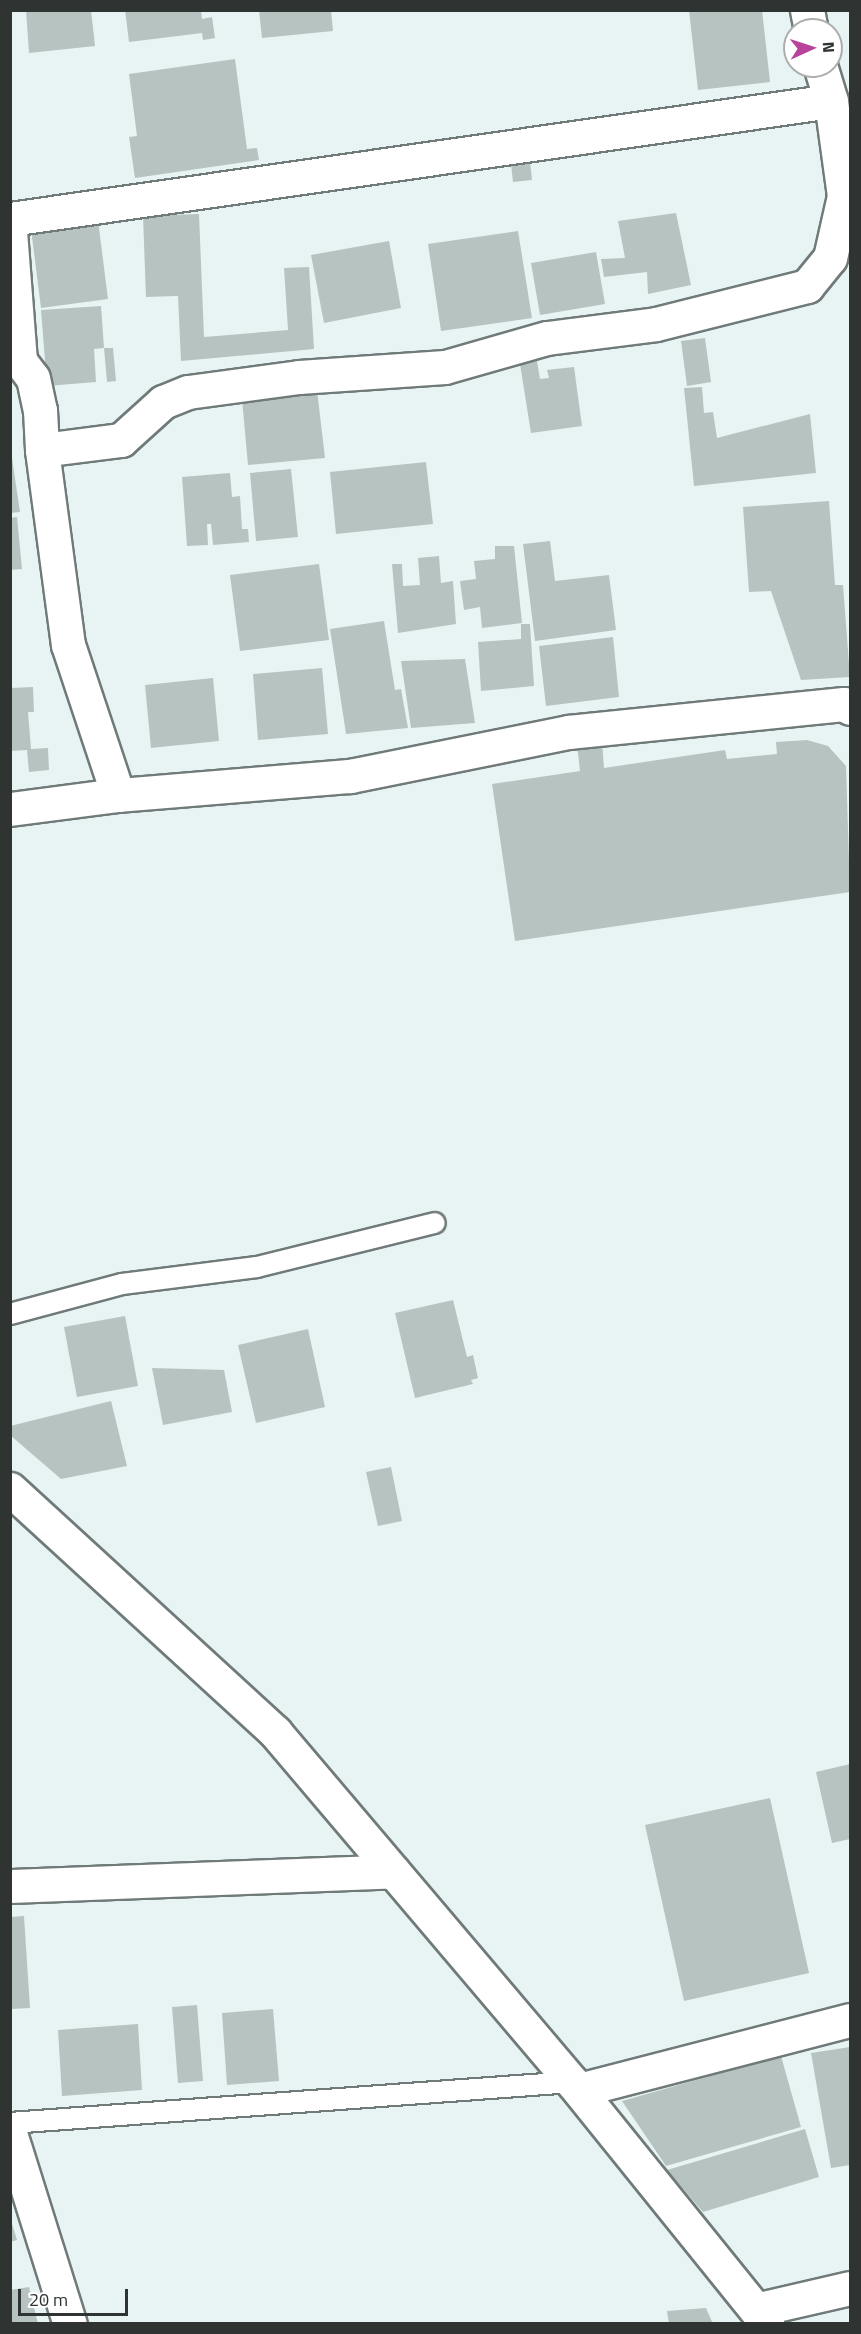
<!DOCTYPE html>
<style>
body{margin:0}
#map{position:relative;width:861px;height:2334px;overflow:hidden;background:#e8f4f3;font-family:"Titillium Web",sans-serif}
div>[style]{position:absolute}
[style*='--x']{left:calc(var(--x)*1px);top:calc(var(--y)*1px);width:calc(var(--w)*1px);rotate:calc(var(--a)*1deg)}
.building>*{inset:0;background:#b7c3c1}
.roads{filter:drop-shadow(2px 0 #6f7a79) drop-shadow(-2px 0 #6f7a79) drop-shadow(0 2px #6f7a79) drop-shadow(0 -2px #6f7a79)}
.lane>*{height:20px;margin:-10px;padding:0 10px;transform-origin:10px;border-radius:10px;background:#fff}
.street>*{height:33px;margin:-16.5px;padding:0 16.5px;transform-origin:16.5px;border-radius:16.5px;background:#fff}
span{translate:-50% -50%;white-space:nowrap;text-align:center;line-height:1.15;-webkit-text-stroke:5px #fff;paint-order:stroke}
.frame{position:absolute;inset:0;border:12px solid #2f3433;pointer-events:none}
.north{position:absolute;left:783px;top:18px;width:60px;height:60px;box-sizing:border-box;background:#fff;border:2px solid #acaead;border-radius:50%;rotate:87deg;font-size:16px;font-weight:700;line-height:24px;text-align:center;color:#2f3433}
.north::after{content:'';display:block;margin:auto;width:21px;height:27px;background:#b7439d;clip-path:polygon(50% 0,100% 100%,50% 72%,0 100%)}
.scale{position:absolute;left:18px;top:2289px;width:110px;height:27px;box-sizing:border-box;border:3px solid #2f3433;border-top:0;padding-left:8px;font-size:18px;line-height:21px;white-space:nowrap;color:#2f3433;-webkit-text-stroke:4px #fff;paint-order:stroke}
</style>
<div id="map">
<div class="building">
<i style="clip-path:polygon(26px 10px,91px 10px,95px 46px,29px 53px)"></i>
<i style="clip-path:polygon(125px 10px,201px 10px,202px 19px,212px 17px,215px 38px,203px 40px,202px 33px,129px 42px)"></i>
<i style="clip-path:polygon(259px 10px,331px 10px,333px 31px,262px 38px)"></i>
<i style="clip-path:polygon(689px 10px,762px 10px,770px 82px,698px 90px)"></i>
<i style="clip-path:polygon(235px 59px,247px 149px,257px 148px,259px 160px,135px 178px,129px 137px,137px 136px,129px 74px)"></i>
<i style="clip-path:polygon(530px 161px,532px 180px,513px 182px,511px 164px)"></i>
<i style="clip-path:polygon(676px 213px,691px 285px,648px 294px,647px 272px,604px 277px,601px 259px,625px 258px,618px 221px)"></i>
<i style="clip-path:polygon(199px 214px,204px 337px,288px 330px,284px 268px,309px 267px,314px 349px,181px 361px,178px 296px,146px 297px,143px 216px)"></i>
<i style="clip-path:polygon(98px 220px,108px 299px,41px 308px,31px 229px)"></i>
<i style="clip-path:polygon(518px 231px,532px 318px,441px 331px,428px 244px)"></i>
<i style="clip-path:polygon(389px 241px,401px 308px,324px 323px,311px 255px)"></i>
<i style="clip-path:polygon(596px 252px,605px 304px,540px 315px,531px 263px)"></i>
<i style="clip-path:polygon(101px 306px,104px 348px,94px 349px,96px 382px,47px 386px,41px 310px)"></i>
<i style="clip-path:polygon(705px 338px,711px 382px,687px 386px,681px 341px)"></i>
<i style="clip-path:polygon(104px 348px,113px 348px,116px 381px,107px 382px)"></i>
<i style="clip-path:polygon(537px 361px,540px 379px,549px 378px,547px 370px,574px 367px,582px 426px,531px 433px,520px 364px)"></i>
<i style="clip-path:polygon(702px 387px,704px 413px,713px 412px,717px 438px,810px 414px,816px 473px,694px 486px,684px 388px)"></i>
<i style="clip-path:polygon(317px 390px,325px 458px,248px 465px,242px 399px)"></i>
<i style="clip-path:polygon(10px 458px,12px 458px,20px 512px,10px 513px)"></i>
<i style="clip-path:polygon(426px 462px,433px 524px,336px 534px,330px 472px)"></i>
<i style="clip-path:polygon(291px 469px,298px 537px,256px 541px,250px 473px)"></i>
<i style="clip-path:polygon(230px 473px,232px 497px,240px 496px,242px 529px,248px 529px,249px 542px,213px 545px,211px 524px,207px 524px,208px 545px,187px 546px,182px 477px)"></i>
<i style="clip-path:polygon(829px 501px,835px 585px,843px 585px,850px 677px,801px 680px,771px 591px,749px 592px,743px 507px)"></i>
<i style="clip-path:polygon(17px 517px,22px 569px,10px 570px,10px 518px)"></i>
<i style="clip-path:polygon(550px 541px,555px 581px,609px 575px,616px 630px,535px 641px,523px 544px)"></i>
<i style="clip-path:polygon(495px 546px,514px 546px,522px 623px,482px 628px,480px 607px,464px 610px,460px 581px,476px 579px,474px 561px,495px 559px)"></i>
<i style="clip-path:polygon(439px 556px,441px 583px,453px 581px,456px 624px,398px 633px,392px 564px,402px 564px,403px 586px,420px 585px,418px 558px)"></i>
<i style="clip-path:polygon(319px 564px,329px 640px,240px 651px,230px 575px)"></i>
<i style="clip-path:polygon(384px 621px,395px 690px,401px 689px,408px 728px,346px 734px,330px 629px)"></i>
<i style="clip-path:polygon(521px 624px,530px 624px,534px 686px,481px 691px,478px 642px,521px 639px)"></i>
<i style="clip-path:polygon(613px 637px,619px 697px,546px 706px,539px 646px)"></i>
<i style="clip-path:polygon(465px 659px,475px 723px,411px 728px,401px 661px)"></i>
<i style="clip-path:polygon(322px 668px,328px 734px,258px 740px,253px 674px)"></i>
<i style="clip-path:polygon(213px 678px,219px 741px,151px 748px,145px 685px)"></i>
<i style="clip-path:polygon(33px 687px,34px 712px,28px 712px,31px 749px,48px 748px,49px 770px,29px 772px,27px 750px,10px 751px,10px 688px)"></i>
<i style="clip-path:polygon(807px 740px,828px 746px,846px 766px,850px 892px,515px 941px,492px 784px,580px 771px,577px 744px,602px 741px,604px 768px,725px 750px,727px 759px,777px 754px,776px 742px)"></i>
<i style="clip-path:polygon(453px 1300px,467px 1357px,473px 1355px,478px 1378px,471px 1380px,473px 1384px,415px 1398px,395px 1313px)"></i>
<i style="clip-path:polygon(125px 1316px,138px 1386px,77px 1397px,64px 1327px)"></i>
<i style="clip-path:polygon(308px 1329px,325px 1407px,256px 1423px,238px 1345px)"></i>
<i style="clip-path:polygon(152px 1368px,224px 1370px,232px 1412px,163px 1425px)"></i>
<i style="clip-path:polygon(111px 1401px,127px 1466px,61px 1479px,10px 1435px,10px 1426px)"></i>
<i style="clip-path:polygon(391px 1467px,402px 1521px,378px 1526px,366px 1472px)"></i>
<i style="clip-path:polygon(850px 1764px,850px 1839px,832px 1843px,816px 1772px)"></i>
<i style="clip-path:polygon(770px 1798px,809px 1973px,684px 2001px,645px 1825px)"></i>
<i style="clip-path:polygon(24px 1916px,30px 2008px,12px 2009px,10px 1917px)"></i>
<i style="clip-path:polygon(197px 2005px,203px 2081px,178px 2083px,172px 2007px)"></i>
<i style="clip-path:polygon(273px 2009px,279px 2081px,227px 2085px,222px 2013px)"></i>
<i style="clip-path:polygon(138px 2024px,142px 2090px,62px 2096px,58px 2030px)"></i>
<i style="clip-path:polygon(850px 2047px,850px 2165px,831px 2168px,811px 2053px)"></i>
<i style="clip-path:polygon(781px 2056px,801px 2127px,666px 2166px,622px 2101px)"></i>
<i style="clip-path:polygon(805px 2129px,819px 2177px,703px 2212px,667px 2170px)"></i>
<i style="clip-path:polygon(10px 2217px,17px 2240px,10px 2242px)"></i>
<i style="clip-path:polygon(29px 2287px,38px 2324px,10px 2324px,10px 2290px)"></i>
<i style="clip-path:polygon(706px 2308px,713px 2324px,669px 2324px,667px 2311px)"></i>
</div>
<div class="roads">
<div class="lane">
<i style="--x:10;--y:1314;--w:116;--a:-15"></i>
<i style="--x:122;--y:1284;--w:136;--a:-7.2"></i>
<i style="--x:257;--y:1267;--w:183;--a:-13.9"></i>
<i style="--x:10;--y:2123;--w:563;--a:-4.17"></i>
</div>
<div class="street">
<i style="--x:807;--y:10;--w:20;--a:79"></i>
<i style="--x:10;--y:219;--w:829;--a:-8.18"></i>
<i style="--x:10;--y:231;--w:130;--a:85.6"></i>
<i style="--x:20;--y:361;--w:21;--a:53"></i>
<i style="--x:33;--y:378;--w:33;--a:78"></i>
<i style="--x:40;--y:410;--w:40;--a:87.1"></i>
<i style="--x:118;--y:795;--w:158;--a:-108.4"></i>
<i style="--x:68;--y:645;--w:197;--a:-97.6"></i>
<i style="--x:42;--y:450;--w:80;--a:-7.2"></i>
<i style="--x:121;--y:440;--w:57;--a:-42.1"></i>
<i style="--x:163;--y:402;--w:27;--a:-22"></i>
<i style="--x:188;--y:392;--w:112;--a:-7.7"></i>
<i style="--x:299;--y:377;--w:146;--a:-3.9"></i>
<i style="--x:445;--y:367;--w:106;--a:-15.9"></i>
<i style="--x:547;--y:338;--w:110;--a:-7.3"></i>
<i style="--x:656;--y:324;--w:156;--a:-14.1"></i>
<i style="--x:807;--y:286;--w:36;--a:-51"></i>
<i style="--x:830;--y:258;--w:64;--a:-77.3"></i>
<i style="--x:844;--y:196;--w:96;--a:-97.8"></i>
<i style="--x:831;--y:101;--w:37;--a:-107"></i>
<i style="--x:10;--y:809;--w:109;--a:-7.4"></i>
<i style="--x:118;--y:795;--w:233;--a:-4.7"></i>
<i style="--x:350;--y:776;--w:222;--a:-11.4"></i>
<i style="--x:568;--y:732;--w:277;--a:-5.8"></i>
<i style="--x:844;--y:704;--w:7;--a:34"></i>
<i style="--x:10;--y:1489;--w:360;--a:42.5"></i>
<i style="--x:275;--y:1732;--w:459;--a:49.7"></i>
<i style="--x:572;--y:2082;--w:311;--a:51.1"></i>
<i style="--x:10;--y:1886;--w:383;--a:-2.2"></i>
<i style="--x:579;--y:2090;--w:280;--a:-14.5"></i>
<i style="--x:10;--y:2133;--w:200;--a:72.6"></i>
<i style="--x:759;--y:2309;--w:93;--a:-13"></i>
</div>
</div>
<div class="frame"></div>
<div class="north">N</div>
<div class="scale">20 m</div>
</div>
